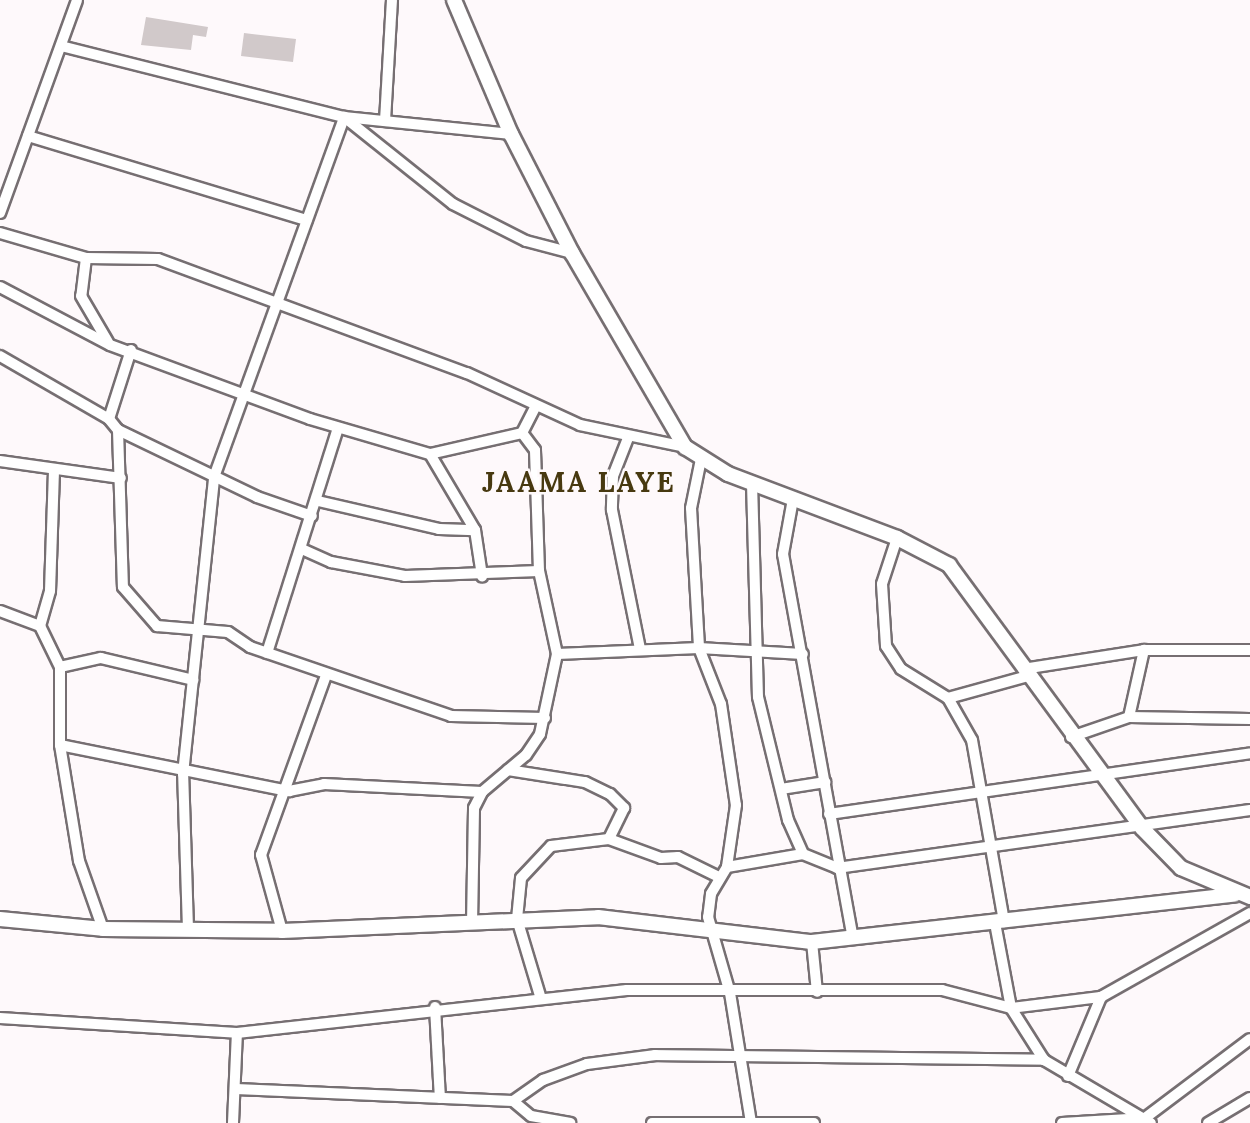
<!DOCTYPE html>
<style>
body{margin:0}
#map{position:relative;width:1250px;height:1123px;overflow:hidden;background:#fef9fb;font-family:Lora,serif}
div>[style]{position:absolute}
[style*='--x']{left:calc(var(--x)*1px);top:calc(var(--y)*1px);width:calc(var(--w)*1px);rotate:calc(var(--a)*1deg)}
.building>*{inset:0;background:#d1c9ca}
.roads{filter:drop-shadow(2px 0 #766f72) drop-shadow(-2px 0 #766f72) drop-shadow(0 2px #766f72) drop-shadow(0 -2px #766f72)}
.street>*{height:10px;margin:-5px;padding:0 5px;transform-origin:5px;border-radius:5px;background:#fff}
.secondary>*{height:14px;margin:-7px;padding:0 7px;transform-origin:7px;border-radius:7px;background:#fff}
span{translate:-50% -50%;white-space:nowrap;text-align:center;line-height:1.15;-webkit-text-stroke:5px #fef9fb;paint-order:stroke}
.district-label{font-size:28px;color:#473910;font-weight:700;letter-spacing:2px}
</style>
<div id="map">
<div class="building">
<i style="clip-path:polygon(146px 17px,208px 27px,206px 37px,193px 35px,191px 50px,141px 45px)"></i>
<i style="clip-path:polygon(244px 33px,296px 39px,293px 62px,241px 56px)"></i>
</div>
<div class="roads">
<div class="street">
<i style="--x:61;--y:46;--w:292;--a:14.1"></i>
<i style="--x:344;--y:117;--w:139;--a:38.6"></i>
<i style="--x:453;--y:204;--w:82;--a:26.9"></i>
<i style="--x:526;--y:241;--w:48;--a:14.6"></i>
<i style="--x:385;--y:121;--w:121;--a:-86.7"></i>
<i style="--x:28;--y:136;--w:291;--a:16.8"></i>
<i style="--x:0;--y:213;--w:226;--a:-70.1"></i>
<i style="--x:0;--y:233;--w:90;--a:16.2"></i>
<i style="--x:86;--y:258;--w:72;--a:0.8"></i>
<i style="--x:158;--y:259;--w:329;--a:20.3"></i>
<i style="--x:467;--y:373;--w:124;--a:24.7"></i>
<i style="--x:580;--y:425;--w:107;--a:11.8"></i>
<i style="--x:86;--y:258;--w:38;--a:97"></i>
<i style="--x:81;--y:296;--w:53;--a:59.6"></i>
<i style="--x:0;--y:287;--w:124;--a:27.8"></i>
<i style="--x:110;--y:345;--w:213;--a:20.3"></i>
<i style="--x:310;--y:419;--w:125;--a:16.3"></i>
<i style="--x:430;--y:454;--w:94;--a:-12.9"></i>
<i style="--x:522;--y:433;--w:29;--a:-63"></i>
<i style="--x:131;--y:350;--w:72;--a:107.7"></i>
<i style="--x:109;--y:419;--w:14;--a:51"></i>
<i style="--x:118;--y:430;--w:157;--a:88.2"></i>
<i style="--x:123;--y:587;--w:52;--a:48.9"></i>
<i style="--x:157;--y:626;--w:71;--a:4.8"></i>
<i style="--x:228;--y:632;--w:27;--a:34"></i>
<i style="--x:250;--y:647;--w:213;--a:18.9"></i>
<i style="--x:451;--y:716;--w:94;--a:1.2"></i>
<i style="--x:0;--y:356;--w:126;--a:30"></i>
<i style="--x:118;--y:430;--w:154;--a:25.7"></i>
<i style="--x:257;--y:497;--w:58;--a:19.1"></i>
<i style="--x:628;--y:438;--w:41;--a:111.5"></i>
<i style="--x:613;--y:476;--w:34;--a:92"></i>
<i style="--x:612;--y:510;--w:142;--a:78.6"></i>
<i style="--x:430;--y:454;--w:88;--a:59.4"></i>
<i style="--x:475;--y:530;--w:47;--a:81.3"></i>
<i style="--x:701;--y:459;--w:50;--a:101.5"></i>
<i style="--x:691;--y:508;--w:140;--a:86.7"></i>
<i style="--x:699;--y:648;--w:60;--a:68.6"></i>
<i style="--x:721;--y:704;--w:102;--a:81.6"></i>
<i style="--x:736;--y:805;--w:63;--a:98.3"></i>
<i style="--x:727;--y:867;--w:31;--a:121"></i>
<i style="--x:711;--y:894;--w:23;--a:97"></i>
<i style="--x:708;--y:917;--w:79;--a:73.9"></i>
<i style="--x:730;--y:993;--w:131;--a:80.8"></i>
<i style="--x:0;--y:461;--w:122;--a:8"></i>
<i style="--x:752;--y:483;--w:214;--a:88.4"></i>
<i style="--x:758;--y:697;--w:127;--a:76.3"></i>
<i style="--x:788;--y:820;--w:37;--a:66"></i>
<i style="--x:793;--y:499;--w:56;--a:100.3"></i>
<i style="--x:783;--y:554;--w:390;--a:79.7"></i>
<i style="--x:318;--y:501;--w:124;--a:13"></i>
<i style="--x:439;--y:529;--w:36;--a:2"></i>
<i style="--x:897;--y:538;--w:48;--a:108.1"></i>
<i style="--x:882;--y:584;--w:62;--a:86.3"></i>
<i style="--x:886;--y:646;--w:27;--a:57"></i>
<i style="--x:901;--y:669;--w:55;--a:31.7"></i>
<i style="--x:948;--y:698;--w:48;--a:60.3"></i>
<i style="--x:972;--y:740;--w:185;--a:80"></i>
<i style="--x:304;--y:550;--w:30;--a:24"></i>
<i style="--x:331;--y:562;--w:75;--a:10.7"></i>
<i style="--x:405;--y:576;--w:134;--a:-2.1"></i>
<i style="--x:0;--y:611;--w:43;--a:20.6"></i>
<i style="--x:40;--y:626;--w:46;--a:64"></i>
<i style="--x:40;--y:626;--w:36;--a:-74"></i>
<i style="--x:50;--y:591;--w:120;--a:-88.1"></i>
<i style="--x:267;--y:653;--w:236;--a:-72.5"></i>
<i style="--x:557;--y:654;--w:142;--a:-2.4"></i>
<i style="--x:699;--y:648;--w:104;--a:3.3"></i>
<i style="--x:1023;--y:669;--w:122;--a:-8.9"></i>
<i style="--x:1144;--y:650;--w:106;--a:0"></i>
<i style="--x:948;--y:698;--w:83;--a:-15.4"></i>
<i style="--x:1129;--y:717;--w:69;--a:-77.4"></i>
<i style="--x:1071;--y:737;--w:61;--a:-19"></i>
<i style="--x:1129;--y:717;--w:121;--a:0.9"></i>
<i style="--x:60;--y:745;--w:234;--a:11.4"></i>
<i style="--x:289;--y:791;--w:36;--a:-11"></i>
<i style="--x:324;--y:784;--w:158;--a:2.9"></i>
<i style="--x:508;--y:770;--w:78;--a:8.9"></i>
<i style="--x:585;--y:782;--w:28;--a:26"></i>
<i style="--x:610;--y:794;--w:20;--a:45"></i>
<i style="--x:624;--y:808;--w:34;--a:116"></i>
<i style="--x:781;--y:789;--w:45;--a:-9"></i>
<i style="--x:829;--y:814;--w:425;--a:-8.2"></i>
<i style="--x:727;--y:867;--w:77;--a:-9.7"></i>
<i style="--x:803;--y:854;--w:37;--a:22"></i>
<i style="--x:837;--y:868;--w:417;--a:-8"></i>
<i style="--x:995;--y:923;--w:86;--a:79.3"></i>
<i style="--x:1011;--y:1008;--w:91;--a:-7"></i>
<i style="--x:472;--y:924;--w:116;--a:-89"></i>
<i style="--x:474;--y:808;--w:18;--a:-63"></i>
<i style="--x:482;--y:792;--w:57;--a:-40.1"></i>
<i style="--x:526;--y:755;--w:25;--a:-56"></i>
<i style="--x:540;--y:734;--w:82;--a:-78"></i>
<i style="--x:557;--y:654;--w:85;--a:-102.2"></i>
<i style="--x:539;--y:571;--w:121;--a:-91.9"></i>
<i style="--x:535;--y:450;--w:21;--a:-127"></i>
<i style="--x:103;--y:929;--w:72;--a:-109.4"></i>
<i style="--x:79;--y:861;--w:118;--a:-99.3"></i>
<i style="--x:60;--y:745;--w:78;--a:-90"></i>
<i style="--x:60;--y:667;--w:42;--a:-12.4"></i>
<i style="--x:101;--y:658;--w:95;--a:13.4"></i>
<i style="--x:188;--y:929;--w:155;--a:-91.8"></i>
<i style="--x:183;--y:774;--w:299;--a:-84"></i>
<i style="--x:214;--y:477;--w:383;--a:-70.1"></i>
<i style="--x:344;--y:117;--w:168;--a:5.8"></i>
<i style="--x:282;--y:931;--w:79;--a:-105.4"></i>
<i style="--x:261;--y:855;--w:191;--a:-70.1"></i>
<i style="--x:812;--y:942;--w:50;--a:84.3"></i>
<i style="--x:541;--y:999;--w:84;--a:-106.7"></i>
<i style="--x:517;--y:919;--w:41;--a:-84.4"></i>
<i style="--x:521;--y:878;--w:44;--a:-46.8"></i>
<i style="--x:551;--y:846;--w:58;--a:-6.9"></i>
<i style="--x:609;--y:839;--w:55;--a:20.1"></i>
<i style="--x:661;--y:858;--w:17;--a:-3"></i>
<i style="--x:678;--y:857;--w:46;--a:26"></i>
<i style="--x:435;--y:1007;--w:91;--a:86.9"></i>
<i style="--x:0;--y:1018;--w:237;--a:3.6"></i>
<i style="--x:237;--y:1033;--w:392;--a:-6.3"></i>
<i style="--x:627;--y:990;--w:315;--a:0"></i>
<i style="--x:942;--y:990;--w:71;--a:14.6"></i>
<i style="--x:1011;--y:1008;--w:62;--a:57.6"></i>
<i style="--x:1044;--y:1060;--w:124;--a:30.5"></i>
<i style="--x:1068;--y:1076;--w:86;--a:-67.3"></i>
<i style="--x:1101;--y:997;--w:171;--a:-29.4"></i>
<i style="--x:236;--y:1089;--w:277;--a:2.5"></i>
<i style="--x:513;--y:1101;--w:37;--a:-35"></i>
<i style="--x:543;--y:1080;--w:47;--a:-20"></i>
<i style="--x:587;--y:1064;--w:69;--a:-7.5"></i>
<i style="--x:655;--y:1055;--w:389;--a:0.7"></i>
<i style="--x:513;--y:1101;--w:23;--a:40"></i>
<i style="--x:531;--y:1116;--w:40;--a:10"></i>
<i style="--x:233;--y:1123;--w:90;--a:-87.5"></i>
<i style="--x:652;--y:1123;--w:162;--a:0"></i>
<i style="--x:1062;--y:1123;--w:83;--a:-3.4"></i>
<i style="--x:1145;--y:1118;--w:131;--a:-37"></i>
<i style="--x:1208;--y:1123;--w:49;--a:-30.8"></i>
</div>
<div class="secondary">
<i style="--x:454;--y:0;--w:146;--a:67"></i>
<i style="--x:511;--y:134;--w:134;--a:62.9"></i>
<i style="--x:572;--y:253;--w:225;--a:59.8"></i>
<i style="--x:685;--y:447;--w:51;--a:32.1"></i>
<i style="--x:728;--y:474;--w:181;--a:20.7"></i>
<i style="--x:897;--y:538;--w:59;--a:27.4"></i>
<i style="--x:949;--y:565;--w:326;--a:53.7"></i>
<i style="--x:1142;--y:828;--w:56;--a:45.7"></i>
<i style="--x:1181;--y:868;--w:75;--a:22.8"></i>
<i style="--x:0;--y:919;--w:103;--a:5.5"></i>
<i style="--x:103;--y:929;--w:179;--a:0.6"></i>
<i style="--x:282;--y:931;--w:316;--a:-2.5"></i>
<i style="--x:598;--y:917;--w:215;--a:6.7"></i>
<i style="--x:812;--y:942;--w:425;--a:-6.4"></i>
</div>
</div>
<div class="district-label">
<span style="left:579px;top:482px">JAAMA LAYE</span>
</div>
</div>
